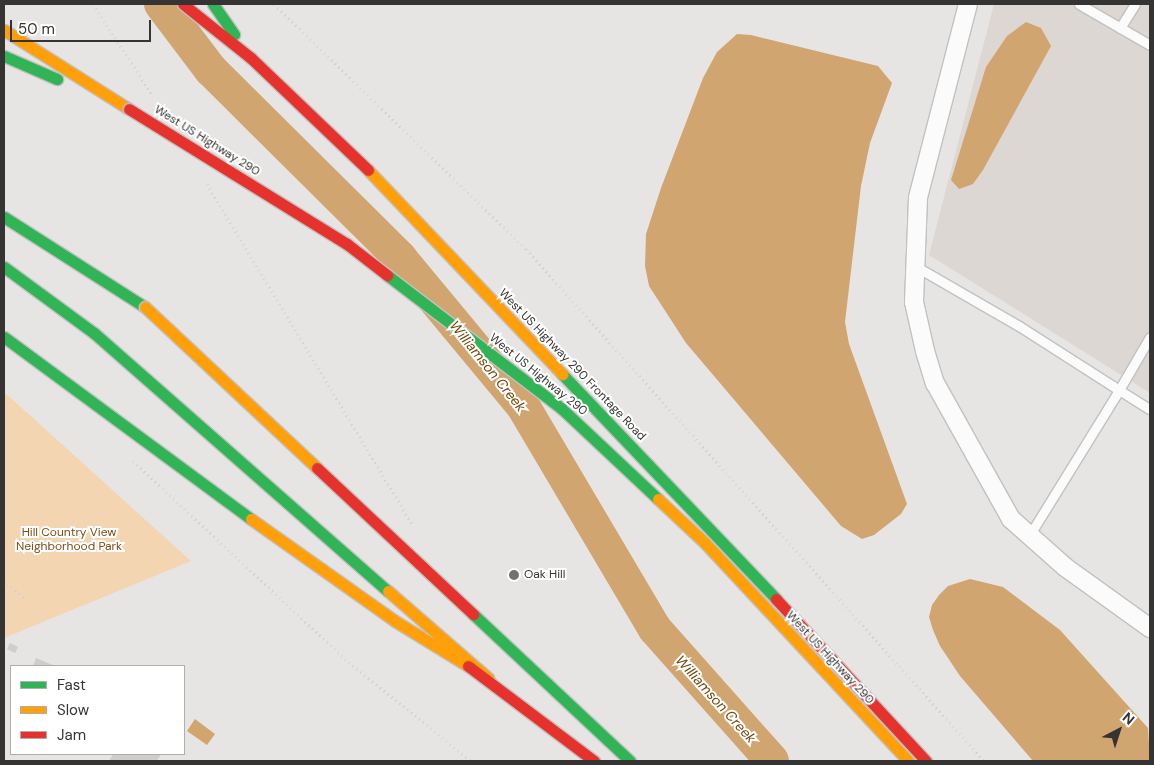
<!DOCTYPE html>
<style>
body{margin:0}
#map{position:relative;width:1154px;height:765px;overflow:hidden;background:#e7e5e4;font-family:"DM Sans",sans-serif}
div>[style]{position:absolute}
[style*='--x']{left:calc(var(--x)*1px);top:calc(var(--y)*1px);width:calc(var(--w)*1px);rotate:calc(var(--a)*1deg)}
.built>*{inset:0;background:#dcd7d2}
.green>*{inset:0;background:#f4d5b2}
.water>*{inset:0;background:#d1a570}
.river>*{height:34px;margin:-17px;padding:0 17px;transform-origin:17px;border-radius:17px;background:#d1a570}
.building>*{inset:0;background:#cecdcc}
.path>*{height:3px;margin-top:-1.5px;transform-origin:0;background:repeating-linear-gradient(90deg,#d2d1d1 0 1px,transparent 0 5px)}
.roads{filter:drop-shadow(1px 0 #c2c1c0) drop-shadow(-1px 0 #c2c1c0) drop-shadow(0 1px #c2c1c0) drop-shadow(0 -1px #c2c1c0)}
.lane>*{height:9px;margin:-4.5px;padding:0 4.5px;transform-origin:4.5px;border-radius:4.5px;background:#fbfbfb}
.street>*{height:18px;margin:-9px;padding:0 9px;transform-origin:9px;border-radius:9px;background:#fbfbfb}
.fast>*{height:11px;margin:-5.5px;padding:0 5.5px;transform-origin:5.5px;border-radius:5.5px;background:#30b455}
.slow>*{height:11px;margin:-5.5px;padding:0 5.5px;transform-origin:5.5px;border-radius:5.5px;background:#ff9f0a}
.jam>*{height:11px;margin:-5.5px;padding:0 5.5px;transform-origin:5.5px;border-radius:5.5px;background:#e5322d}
.bridges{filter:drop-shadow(1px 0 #c2c1c0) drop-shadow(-1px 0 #c2c1c0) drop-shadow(0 1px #c2c1c0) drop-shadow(0 -1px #c2c1c0)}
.fast-bridge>*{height:11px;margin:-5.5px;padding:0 5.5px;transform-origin:5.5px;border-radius:5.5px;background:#30b455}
.slow-bridge>*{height:11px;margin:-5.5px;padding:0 5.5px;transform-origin:5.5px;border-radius:5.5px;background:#ff9f0a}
.jam-bridge>*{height:11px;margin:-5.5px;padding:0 5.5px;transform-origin:5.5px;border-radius:5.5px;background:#e5322d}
.dots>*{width:14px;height:14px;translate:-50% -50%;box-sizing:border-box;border:2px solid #fff;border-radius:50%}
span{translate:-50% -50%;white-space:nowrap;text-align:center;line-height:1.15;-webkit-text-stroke:4px #fff;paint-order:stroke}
.street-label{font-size:12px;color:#353433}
.park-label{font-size:12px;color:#774d16}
.poi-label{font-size:12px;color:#353433}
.left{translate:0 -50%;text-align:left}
.water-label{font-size:14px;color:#72480e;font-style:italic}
.frame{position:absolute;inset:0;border:5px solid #353433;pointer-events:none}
.legend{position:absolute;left:10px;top:665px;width:175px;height:90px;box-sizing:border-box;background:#fff;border:1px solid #aeaead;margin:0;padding:6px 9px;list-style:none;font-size:15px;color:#353433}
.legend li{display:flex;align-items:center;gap:10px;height:25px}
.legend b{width:25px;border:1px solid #aeaead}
.north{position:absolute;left:1094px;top:705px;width:50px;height:50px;-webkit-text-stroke:4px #fff;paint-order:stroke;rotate:40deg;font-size:14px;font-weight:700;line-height:20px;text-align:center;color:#353433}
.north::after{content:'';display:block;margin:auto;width:18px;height:22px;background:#353433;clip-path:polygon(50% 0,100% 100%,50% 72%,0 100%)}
.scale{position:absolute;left:10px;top:20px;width:141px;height:22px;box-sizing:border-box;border:2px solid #353433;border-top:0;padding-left:6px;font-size:15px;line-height:18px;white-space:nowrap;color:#353433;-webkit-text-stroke:4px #fff;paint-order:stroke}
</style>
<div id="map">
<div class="built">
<i style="clip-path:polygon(994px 4px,1150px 4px,1150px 393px,929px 255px)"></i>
</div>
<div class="green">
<i style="clip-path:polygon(4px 393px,12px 399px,191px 561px,4px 638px)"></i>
</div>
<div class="water">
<i style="clip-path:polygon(1026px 22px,1041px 28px,1051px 46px,983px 170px,973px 184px,959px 189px,951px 180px,986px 67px,1007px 36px)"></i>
<i style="clip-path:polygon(737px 34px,751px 35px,878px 66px,892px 83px,870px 143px,861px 186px,845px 322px,849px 344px,907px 504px,901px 514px,874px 535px,862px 539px,841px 526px,686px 343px,649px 286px,645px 266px,646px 234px,661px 188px,703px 78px,717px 52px)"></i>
<i style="clip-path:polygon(970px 579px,1003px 587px,1060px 630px,1148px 728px,1150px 761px,1033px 761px,960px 676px,940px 646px,933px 630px,929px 617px,932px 605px,939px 595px,948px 586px)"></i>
<i style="clip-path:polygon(195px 719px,215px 734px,207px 745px,187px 731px)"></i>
</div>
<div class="river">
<i style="--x:161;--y:4;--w:83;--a:52.9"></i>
<i style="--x:211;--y:70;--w:267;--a:44.8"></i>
<i style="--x:400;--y:258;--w:192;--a:50.3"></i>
<i style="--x:523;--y:406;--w:259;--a:59.4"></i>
<i style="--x:655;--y:629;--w:176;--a:48.4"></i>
</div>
<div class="building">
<i style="clip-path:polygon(10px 643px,18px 647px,15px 653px,7px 649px)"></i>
<i style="clip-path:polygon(36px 658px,55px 666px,33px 666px)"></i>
<i style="clip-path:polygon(113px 754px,161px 754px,157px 761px,109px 761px)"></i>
</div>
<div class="path">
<i style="--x:93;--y:4;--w:110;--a:56.9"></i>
<i style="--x:274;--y:4;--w:351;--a:44.2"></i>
<i style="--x:526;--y:249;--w:687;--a:48.19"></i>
<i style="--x:207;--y:184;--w:398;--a:58.9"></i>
<i style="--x:133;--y:461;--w:290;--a:43"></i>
<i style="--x:345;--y:659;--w:162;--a:39"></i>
<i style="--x:4;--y:580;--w:29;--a:41"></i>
</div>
<div class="roads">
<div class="lane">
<i style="--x:1079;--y:4;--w:82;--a:30"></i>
<i style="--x:1120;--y:28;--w:28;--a:-58"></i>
<i style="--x:915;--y:266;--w:120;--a:30"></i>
<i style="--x:1019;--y:326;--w:119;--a:32.6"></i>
<i style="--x:1119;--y:390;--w:61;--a:-59.7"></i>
<i style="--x:1029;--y:536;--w:172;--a:-58.3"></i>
<i style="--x:1119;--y:390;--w:36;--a:32"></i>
</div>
<div class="street">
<i style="--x:968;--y:4;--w:200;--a:104.5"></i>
<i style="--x:918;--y:198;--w:104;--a:92.2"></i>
<i style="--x:914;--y:302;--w:50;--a:77.3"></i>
<i style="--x:925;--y:351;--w:34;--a:73"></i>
<i style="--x:935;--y:383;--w:156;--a:60.8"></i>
<i style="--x:1011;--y:519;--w:72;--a:41.6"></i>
<i style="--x:1065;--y:567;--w:105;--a:35.7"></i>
</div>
<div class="fast">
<i style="--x:213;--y:4;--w:37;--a:55"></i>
<i style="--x:4;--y:56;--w:58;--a:23.5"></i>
<i style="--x:4;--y:217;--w:167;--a:32.6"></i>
<i style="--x:4;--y:267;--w:112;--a:36.3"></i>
<i style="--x:94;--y:333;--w:391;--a:41.3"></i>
<i style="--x:4;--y:337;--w:307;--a:36.4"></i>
<i style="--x:562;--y:374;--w:311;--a:46.4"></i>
</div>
<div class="slow">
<i style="--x:4;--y:30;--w:148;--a:32.3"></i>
<i style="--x:368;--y:170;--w:282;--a:46.4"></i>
<i style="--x:251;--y:519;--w:176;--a:35.3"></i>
<i style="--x:395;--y:621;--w:86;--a:31.7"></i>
<i style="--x:388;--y:591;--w:133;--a:41"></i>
</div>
<div class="jam">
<i style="--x:183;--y:4;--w:87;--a:38.5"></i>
<i style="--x:251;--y:58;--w:162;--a:43.7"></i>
<i style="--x:776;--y:599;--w:221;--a:47.2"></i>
<i style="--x:468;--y:666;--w:158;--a:37"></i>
</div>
</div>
<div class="bridges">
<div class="fast-bridge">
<i style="--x:387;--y:275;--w:219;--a:37.4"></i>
<i style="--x:561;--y:408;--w:133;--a:43.2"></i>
<i style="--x:473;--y:614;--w:215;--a:43.1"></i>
</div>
<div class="slow-bridge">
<i style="--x:145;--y:307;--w:236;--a:43.1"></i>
<i style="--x:658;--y:499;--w:64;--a:43.1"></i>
<i style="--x:705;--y:543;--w:298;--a:47"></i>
</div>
<div class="jam-bridge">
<i style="--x:129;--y:109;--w:256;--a:31.8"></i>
<i style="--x:347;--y:244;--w:51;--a:37.8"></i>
<i style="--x:317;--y:468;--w:214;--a:43.1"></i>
</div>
</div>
<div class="dots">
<i style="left:514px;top:575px;background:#737271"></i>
</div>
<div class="street-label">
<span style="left:207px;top:141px;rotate:32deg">West US Highway 290</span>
<span style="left:572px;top:365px;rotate:46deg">West US Highway 290 Frontage Road</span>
<span style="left:538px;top:375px;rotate:39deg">West US Highway 290</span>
<span style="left:830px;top:658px;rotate:47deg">West US Highway 290</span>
</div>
<div class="park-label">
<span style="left:69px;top:540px">Hill Country View<br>Neighborhood Park</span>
</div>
<div class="poi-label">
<span class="left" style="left:524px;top:575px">Oak Hill</span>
</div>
<div class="water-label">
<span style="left:488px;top:366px;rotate:51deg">Williamson Creek</span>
<span style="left:716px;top:699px;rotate:48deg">Williamson Creek</span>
</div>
<div class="frame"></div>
<ul class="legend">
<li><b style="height:6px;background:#30b455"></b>Fast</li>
<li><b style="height:6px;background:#ff9f0a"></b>Slow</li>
<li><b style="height:6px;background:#e5322d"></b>Jam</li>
</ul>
<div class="north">N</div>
<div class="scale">50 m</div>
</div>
